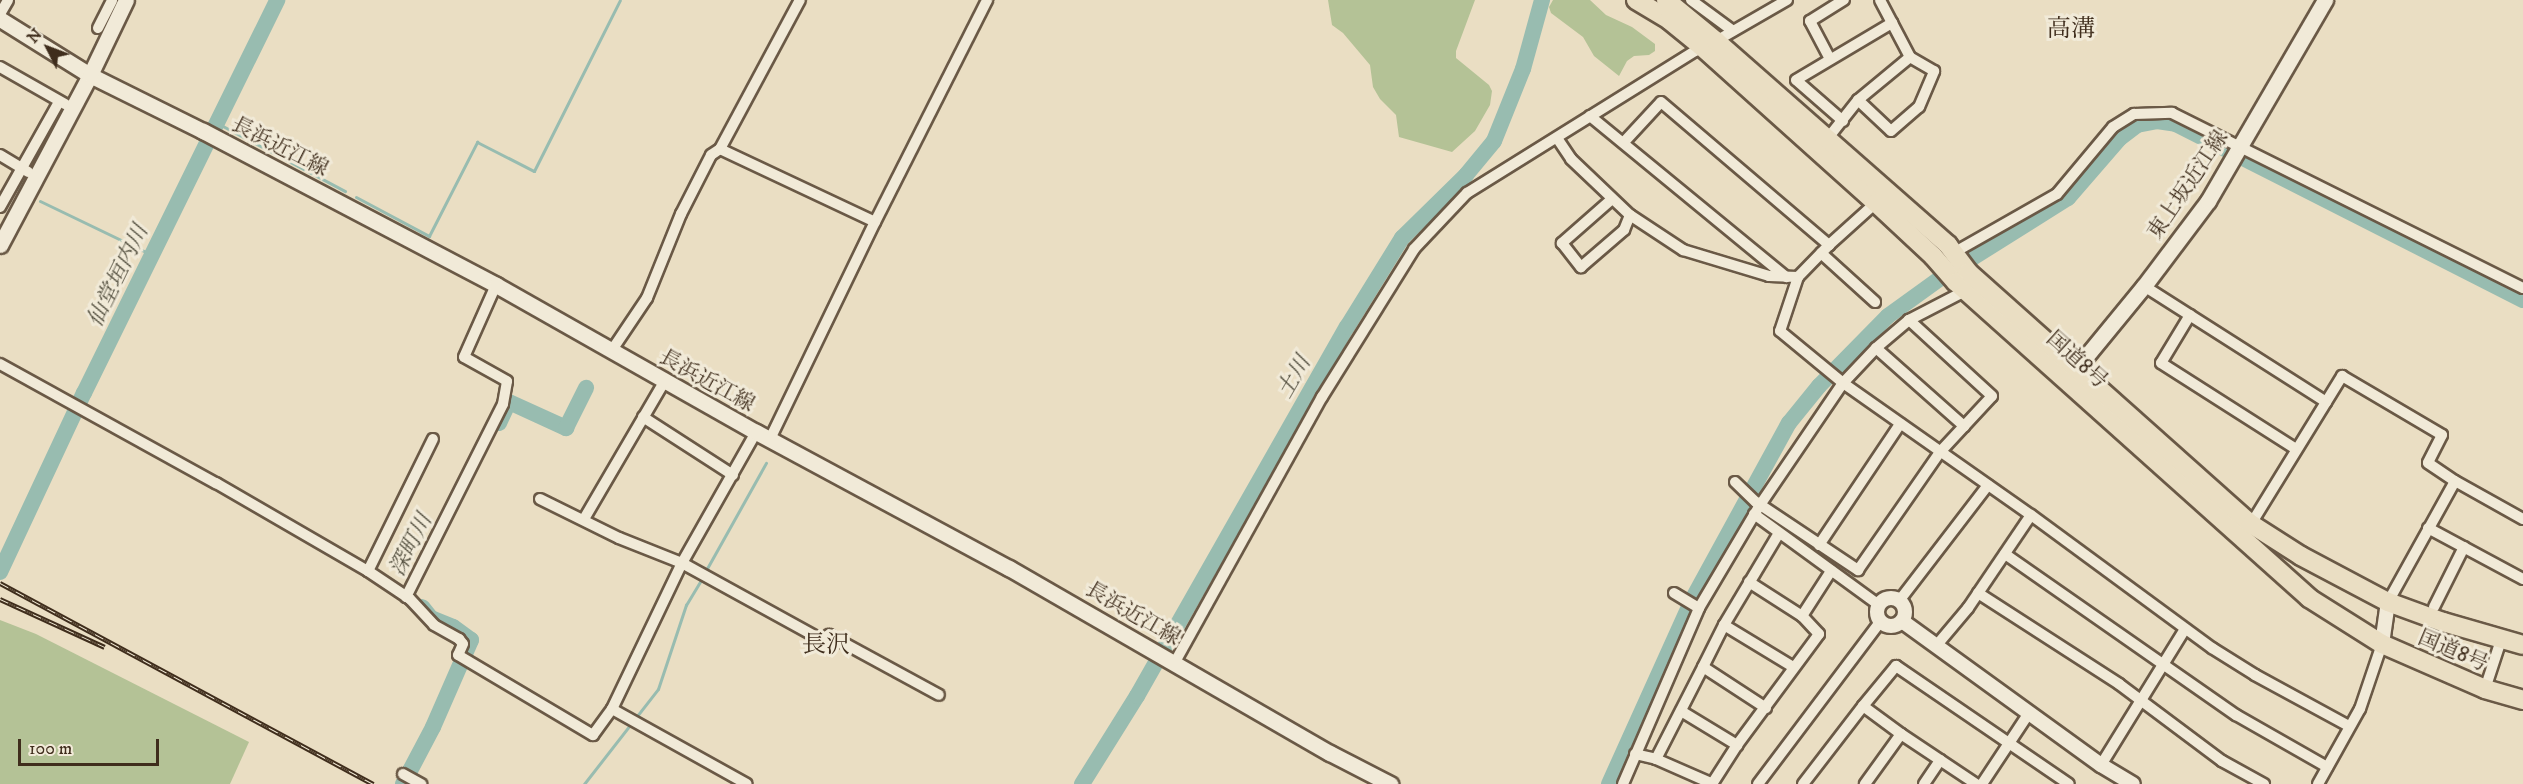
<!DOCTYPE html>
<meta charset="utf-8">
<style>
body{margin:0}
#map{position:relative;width:2523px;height:784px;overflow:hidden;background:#eadec3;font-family:"IM FELL DW Pica","Noto Serif JP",serif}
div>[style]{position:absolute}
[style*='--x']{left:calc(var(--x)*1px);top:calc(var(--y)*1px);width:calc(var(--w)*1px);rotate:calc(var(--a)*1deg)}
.green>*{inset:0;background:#b4c296}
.stream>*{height:3px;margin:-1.5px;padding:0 1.5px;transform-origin:1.5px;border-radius:1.5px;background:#98bcb0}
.river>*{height:16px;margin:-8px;padding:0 8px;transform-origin:8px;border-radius:8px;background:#98bcb0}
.roads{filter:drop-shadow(2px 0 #6a5946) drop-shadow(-2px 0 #6a5946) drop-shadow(0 2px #6a5946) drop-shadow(0 -2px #6a5946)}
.minor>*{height:10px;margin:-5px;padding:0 5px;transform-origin:5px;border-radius:5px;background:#f1ead8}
.tertiary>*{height:14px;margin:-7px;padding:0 7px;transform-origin:7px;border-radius:7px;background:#f1ead8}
.tertiary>.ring{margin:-7px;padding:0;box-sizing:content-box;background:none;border:14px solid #f1ead8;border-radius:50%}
.secondary>*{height:15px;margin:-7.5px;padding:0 7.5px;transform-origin:7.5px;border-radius:7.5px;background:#f1ead8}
.trunk>*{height:18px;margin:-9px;padding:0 9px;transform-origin:9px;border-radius:9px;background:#eadec3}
.rail>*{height:5px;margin-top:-2.5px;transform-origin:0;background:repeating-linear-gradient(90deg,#f1ead8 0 9px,#3f2d1c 0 18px);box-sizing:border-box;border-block:2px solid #3f2d1c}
span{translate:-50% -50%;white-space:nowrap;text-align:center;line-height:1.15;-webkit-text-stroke:6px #f1ead8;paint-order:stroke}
.street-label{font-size:21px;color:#3f2d1c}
.water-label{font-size:22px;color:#555141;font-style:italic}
.quarter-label{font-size:24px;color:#3f2d1c}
.north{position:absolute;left:18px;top:18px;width:60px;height:60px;-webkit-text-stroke:4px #f1ead8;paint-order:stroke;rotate:312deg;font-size:16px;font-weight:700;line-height:24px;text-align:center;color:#3f2d1c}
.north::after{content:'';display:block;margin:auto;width:21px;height:27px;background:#3f2d1c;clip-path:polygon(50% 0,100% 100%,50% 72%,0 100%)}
.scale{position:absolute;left:18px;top:739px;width:141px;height:27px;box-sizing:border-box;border:3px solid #3f2d1c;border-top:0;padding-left:8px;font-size:18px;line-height:21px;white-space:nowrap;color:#3f2d1c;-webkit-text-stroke:4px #f1ead8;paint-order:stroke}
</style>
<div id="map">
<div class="green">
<i style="clip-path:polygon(1328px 0,1475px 0,1456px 51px,1456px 58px,1489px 85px,1492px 91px,1490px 105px,1475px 131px,1452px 152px,1399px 137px,1396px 115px,1380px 99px,1373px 87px,1370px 65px,1343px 33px,1332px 25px)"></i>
<i style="clip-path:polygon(1553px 0,1590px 0,1606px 15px,1632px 27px,1655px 44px,1655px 51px,1649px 55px,1634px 56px,1627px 61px,1619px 76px,1594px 56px,1583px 37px,1551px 13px,1549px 7px)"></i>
<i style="clip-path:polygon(0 620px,36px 634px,249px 742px,230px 784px,0 784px)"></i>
</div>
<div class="stream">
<i style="--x:89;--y:57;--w:31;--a:-63"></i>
<i style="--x:217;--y:123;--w:145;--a:28"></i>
<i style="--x:30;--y:170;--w:71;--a:-62.4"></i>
<i style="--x:19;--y:190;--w:16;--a:-60"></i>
<i style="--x:356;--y:197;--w:83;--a:28.1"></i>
<i style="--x:429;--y:236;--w:106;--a:-62.9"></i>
<i style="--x:477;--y:142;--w:64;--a:27"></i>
<i style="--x:534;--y:171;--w:191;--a:-63.3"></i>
<i style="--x:40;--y:201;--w:124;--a:25.7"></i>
<i style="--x:705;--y:572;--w:125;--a:-60.8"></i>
<i style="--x:584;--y:784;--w:120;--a:-52.1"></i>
<i style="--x:658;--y:689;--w:89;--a:-71.6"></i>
<i style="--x:686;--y:605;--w:31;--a:-59"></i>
</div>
<div class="river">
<i style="--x:499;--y:423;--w:23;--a:-65"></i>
<i style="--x:509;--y:402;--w:63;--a:24.5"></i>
<i style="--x:566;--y:428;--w:45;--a:-63.4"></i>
<i style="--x:0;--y:572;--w:198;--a:-64.9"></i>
<i style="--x:84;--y:393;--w:438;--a:-63.8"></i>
<i style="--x:403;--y:784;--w:64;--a:-62.2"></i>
<i style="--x:433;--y:727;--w:95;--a:-66.4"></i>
<i style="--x:471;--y:640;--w:22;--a:-144"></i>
<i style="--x:453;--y:627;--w:24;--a:-158"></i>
<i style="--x:431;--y:618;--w:14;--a:-129"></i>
<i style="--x:1082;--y:784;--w:104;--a:-58"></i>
<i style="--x:1137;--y:696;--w:425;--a:-60.4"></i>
<i style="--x:1347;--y:327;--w:105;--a:-58.3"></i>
<i style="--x:1402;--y:238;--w:90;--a:-44.5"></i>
<i style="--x:1466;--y:175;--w:44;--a:-50.5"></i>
<i style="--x:1494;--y:141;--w:78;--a:-68.1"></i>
<i style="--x:1523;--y:69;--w:72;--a:-74.6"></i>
<i style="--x:1609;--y:784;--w:204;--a:-65.7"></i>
<i style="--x:1693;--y:598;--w:200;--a:-61.3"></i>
<i style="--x:1789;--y:423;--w:48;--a:-51"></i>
<i style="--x:1819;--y:386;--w:98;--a:-45.4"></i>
<i style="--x:1888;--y:316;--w:67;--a:-35.8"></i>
<i style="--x:1942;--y:277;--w:149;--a:-32.1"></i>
<i style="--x:2068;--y:198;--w:79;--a:-49.1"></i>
<i style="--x:2120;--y:138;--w:21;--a:-37"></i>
<i style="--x:2137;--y:125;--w:20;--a:-11"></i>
<i style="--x:2157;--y:121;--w:19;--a:9"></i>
<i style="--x:2176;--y:124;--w:389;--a:26.9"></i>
</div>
<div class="roads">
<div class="minor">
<i style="--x:1691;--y:0;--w:52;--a:36.4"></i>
<i style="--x:0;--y:14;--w:16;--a:-60"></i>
<i style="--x:98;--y:28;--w:31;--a:-63"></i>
<i style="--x:1716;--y:41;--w:82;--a:-30"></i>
<i style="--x:1830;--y:59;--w:43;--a:-117.8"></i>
<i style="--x:1810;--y:21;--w:40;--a:-32"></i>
<i style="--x:0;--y:67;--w:75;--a:29.6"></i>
<i style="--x:1858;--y:100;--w:45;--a:43.2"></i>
<i style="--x:1891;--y:131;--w:37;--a:-41"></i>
<i style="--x:1919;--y:107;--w:39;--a:-67"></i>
<i style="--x:1934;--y:71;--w:28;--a:-150"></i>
<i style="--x:1910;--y:57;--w:64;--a:-117.8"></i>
<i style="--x:1590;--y:116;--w:254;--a:39.4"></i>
<i style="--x:1843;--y:121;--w:62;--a:-138.9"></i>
<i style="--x:1796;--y:80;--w:112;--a:-30.7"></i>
<i style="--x:1557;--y:138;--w:25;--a:56"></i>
<i style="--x:1571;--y:159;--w:81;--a:43.5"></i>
<i style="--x:1630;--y:215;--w:64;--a:33.4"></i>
<i style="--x:1683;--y:250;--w:90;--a:16.8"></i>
<i style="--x:1769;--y:276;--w:29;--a:2"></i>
<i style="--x:1798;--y:277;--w:57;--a:108.4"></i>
<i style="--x:1780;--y:331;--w:82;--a:39.5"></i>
<i style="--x:1843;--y:383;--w:230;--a:35.1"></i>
<i style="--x:2031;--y:515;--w:225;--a:36.3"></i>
<i style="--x:2212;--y:648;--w:51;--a:32.1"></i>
<i style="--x:2255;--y:675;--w:107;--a:28.5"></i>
<i style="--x:1828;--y:138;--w:48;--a:-51.7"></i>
<i style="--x:1858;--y:100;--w:67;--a:-39.6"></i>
<i style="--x:1624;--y:142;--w:54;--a:-47.2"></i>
<i style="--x:1661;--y:102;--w:221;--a:40.4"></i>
<i style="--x:1829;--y:245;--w:45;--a:134.1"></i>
<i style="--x:720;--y:149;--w:171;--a:25.2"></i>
<i style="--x:0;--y:155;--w:33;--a:31"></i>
<i style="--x:1612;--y:199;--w:67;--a:138.7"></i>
<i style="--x:1562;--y:243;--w:31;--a:52"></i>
<i style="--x:1581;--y:267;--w:57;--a:-40.7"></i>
<i style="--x:1624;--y:230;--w:16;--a:-68"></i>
<i style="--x:0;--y:207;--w:120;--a:-60.7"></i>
<i style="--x:1829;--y:245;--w:69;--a:-42"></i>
<i style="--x:1962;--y:248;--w:109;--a:-29.6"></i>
<i style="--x:2057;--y:194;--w:87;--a:-50.1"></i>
<i style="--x:2113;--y:127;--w:25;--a:-32"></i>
<i style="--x:2134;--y:114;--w:38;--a:-2"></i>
<i style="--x:2172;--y:113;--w:392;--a:26.5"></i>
<i style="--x:1821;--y:253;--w:73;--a:42.2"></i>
<i style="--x:2144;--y:286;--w:216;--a:32.5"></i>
<i style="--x:2190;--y:315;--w:56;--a:121.1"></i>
<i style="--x:2161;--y:363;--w:160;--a:32.5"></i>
<i style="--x:1876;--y:348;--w:118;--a:41.6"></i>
<i style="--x:612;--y:350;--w:63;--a:-56.1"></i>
<i style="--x:647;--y:298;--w:91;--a:-68"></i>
<i style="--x:681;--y:214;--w:66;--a:-63"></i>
<i style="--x:711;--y:155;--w:11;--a:-34"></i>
<i style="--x:720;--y:149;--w:169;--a:-61.8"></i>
<i style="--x:0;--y:364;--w:247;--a:28.9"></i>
<i style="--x:216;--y:483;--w:176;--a:30.1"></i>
<i style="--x:368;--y:571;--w:50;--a:33.7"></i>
<i style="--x:410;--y:599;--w:35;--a:47"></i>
<i style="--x:434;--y:625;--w:29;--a:29"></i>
<i style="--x:459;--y:639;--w:6;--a:51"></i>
<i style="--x:463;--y:644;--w:12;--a:114"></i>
<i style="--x:458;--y:655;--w:157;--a:30.7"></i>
<i style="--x:593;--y:735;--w:32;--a:-54"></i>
<i style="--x:612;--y:709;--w:162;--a:-64.4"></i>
<i style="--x:682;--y:563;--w:150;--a:-60.5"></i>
<i style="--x:643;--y:417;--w:107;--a:32.8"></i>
<i style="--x:770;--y:439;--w:241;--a:-64.2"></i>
<i style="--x:875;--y:222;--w:249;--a:-63.2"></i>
<i style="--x:1735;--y:482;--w:29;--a:44"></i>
<i style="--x:1756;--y:502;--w:123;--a:33.7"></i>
<i style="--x:1858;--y:570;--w:144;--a:-55.2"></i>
<i style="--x:1940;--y:452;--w:76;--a:-47.1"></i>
<i style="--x:1992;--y:396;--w:113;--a:-137.5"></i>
<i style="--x:540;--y:499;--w:88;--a:26.3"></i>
<i style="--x:619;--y:538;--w:68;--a:21.6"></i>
<i style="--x:682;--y:563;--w:160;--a:28.8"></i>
<i style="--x:822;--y:640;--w:9;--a:-36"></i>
<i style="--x:829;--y:635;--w:125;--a:28.6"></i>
<i style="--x:1754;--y:514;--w:155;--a:36.1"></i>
<i style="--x:584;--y:519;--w:159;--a:-59.7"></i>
<i style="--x:2251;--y:524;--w:174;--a:-58.4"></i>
<i style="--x:2342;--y:376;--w:116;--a:30.5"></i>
<i style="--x:2442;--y:435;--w:31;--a:117"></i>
<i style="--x:2428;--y:463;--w:32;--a:34"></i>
<i style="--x:2455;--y:481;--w:78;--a:29.2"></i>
<i style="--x:2428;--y:528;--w:108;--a:28.2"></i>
<i style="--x:1819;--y:545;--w:146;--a:-56.2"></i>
<i style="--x:2005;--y:554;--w:282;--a:34.9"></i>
<i style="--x:2236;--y:715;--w:105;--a:29.7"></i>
<i style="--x:368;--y:571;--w:147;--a:-63.8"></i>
<i style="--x:1749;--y:582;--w:63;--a:32.7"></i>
<i style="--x:1674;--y:593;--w:29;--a:31"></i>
<i style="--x:1978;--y:593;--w:168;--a:32.8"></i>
<i style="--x:2119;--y:684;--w:129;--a:36.8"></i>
<i style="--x:2222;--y:761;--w:48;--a:28.7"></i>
<i style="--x:406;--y:597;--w:216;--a:-63.3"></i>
<i style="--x:503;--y:404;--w:23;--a:-80"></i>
<i style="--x:507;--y:381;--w:49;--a:-150.8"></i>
<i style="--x:464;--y:357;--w:79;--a:-66"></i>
<i style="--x:1899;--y:601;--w:146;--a:-52.5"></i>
<i style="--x:2388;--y:602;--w:138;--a:-61"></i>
<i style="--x:2434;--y:607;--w:67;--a:-63.4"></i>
<i style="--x:1724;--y:625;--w:107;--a:-59.1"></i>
<i style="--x:1936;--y:646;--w:50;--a:-49.9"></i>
<i style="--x:1968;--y:608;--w:112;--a:-55.9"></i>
<i style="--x:1175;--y:662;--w:303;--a:-61"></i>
<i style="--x:1322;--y:397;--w:174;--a:-58.1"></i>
<i style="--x:1414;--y:249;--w:77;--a:-46.6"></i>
<i style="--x:1467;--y:193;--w:269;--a:-31.9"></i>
<i style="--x:1695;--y:51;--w:8;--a:-50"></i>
<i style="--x:2485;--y:689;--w:52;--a:-71.9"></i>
<i style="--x:1863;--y:706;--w:52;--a:-50.5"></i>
<i style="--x:1896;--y:666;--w:209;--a:34.3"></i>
<i style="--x:1766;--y:708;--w:75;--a:-146.9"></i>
<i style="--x:1703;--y:667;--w:47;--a:-63.4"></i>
<i style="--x:1724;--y:625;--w:81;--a:31.3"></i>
<i style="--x:612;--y:709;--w:154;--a:29.1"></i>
<i style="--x:1681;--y:711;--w:66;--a:31.3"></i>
<i style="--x:1901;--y:734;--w:90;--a:33.7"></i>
<i style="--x:1635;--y:754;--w:22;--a:13"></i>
<i style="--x:1656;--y:759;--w:62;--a:23.7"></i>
<i style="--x:1656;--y:759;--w:103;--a:-62.9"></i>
<i style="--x:2101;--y:765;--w:160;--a:-58.3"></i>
<i style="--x:403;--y:774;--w:21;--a:29"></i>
<i style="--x:1623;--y:784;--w:192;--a:-66.6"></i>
<i style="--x:1699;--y:608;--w:120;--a:-59.4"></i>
<i style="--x:1760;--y:505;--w:148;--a:-55.8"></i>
<i style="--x:1843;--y:383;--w:48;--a:-46.7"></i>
<i style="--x:1876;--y:348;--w:43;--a:-40.3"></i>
<i style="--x:1909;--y:320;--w:63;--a:-27.4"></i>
<i style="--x:1712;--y:784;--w:46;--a:-57.3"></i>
<i style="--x:1737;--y:745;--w:138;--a:-53.5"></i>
<i style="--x:1819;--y:634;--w:25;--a:-133"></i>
<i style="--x:1802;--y:616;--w:54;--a:-57.2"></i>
<i style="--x:1758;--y:784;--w:203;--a:-53"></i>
<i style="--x:1803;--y:784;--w:98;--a:-52.4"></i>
<i style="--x:1863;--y:706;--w:47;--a:36.4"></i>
<i style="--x:1901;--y:734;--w:62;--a:125.8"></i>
<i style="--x:1924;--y:784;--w:29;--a:-56"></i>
<i style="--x:1982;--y:784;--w:85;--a:-56.5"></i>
<i style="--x:2318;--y:784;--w:86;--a:-60.8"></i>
<i style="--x:2360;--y:709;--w:69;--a:-71.3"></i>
</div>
<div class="tertiary">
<i class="ring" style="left:1877px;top:598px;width:14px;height:14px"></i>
<i style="--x:1902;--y:621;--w:246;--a:35.9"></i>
<i style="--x:2101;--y:765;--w:37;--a:31"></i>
<i style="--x:2382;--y:644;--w:42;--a:-81.9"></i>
</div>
<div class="secondary">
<i style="--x:0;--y:19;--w:106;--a:31.9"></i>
<i style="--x:90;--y:75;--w:126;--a:26.4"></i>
<i style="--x:203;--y:131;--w:331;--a:27.7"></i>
<i style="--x:496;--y:285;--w:299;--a:29.5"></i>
<i style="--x:756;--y:432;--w:287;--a:28.3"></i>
<i style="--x:1009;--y:568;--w:370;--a:30"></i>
<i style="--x:1330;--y:753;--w:68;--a:27.3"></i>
<i style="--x:0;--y:245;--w:192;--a:-62.1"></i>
<i style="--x:90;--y:75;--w:83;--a:-64.4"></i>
<i style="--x:2070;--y:376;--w:117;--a:-50.6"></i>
<i style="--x:2144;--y:286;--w:106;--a:-53"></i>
<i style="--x:2208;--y:201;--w:233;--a:-59.8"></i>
</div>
<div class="trunk">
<i style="--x:1636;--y:0;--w:39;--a:31"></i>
<i style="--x:1669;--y:20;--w:40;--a:39"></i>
<i style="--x:1700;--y:45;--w:237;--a:41.9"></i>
<i style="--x:1876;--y:203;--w:78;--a:42.9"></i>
<i style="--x:1933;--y:256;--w:35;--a:49"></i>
<i style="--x:1956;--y:282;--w:474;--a:41.8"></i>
<i style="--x:2309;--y:598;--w:86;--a:32.2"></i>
<i style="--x:2382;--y:644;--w:112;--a:23.6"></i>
<i style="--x:2485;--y:689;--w:40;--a:16"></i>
<i style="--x:1666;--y:0;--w:65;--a:39.4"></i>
<i style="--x:1716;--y:41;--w:309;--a:41.3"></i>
<i style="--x:1948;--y:245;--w:34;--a:53"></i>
<i style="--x:1968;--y:272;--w:379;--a:41.7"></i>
<i style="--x:2251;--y:524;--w:59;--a:32.6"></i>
<i style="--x:2301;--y:556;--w:98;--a:27.9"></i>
<i style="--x:2388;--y:602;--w:59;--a:20"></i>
<i style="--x:2443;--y:622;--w:83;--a:16"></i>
</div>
</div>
<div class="rail">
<i style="--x:0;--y:583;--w:424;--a:28.3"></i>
<i style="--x:0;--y:599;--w:115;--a:24.6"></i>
</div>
<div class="street-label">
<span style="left:280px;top:147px;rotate:27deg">長浜近江線</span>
<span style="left:2188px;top:185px;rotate:-56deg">東上坂近江線</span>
<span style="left:2077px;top:360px;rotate:42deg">国道8号</span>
<span style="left:707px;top:381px;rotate:29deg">長浜近江線</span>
<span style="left:1133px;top:614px;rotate:30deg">長浜近江線</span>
<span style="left:2453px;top:651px;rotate:23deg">国道8号</span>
</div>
<div class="water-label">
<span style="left:118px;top:276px;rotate:-64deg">仙堂垣内川</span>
<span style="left:1294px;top:377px;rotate:-60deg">土川</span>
<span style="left:411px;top:545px;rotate:-63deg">深町川</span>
</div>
<div class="quarter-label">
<span style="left:2071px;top:30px">高溝</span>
<span style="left:826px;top:646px">長沢</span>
</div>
<div class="north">N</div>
<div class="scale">100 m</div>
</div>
